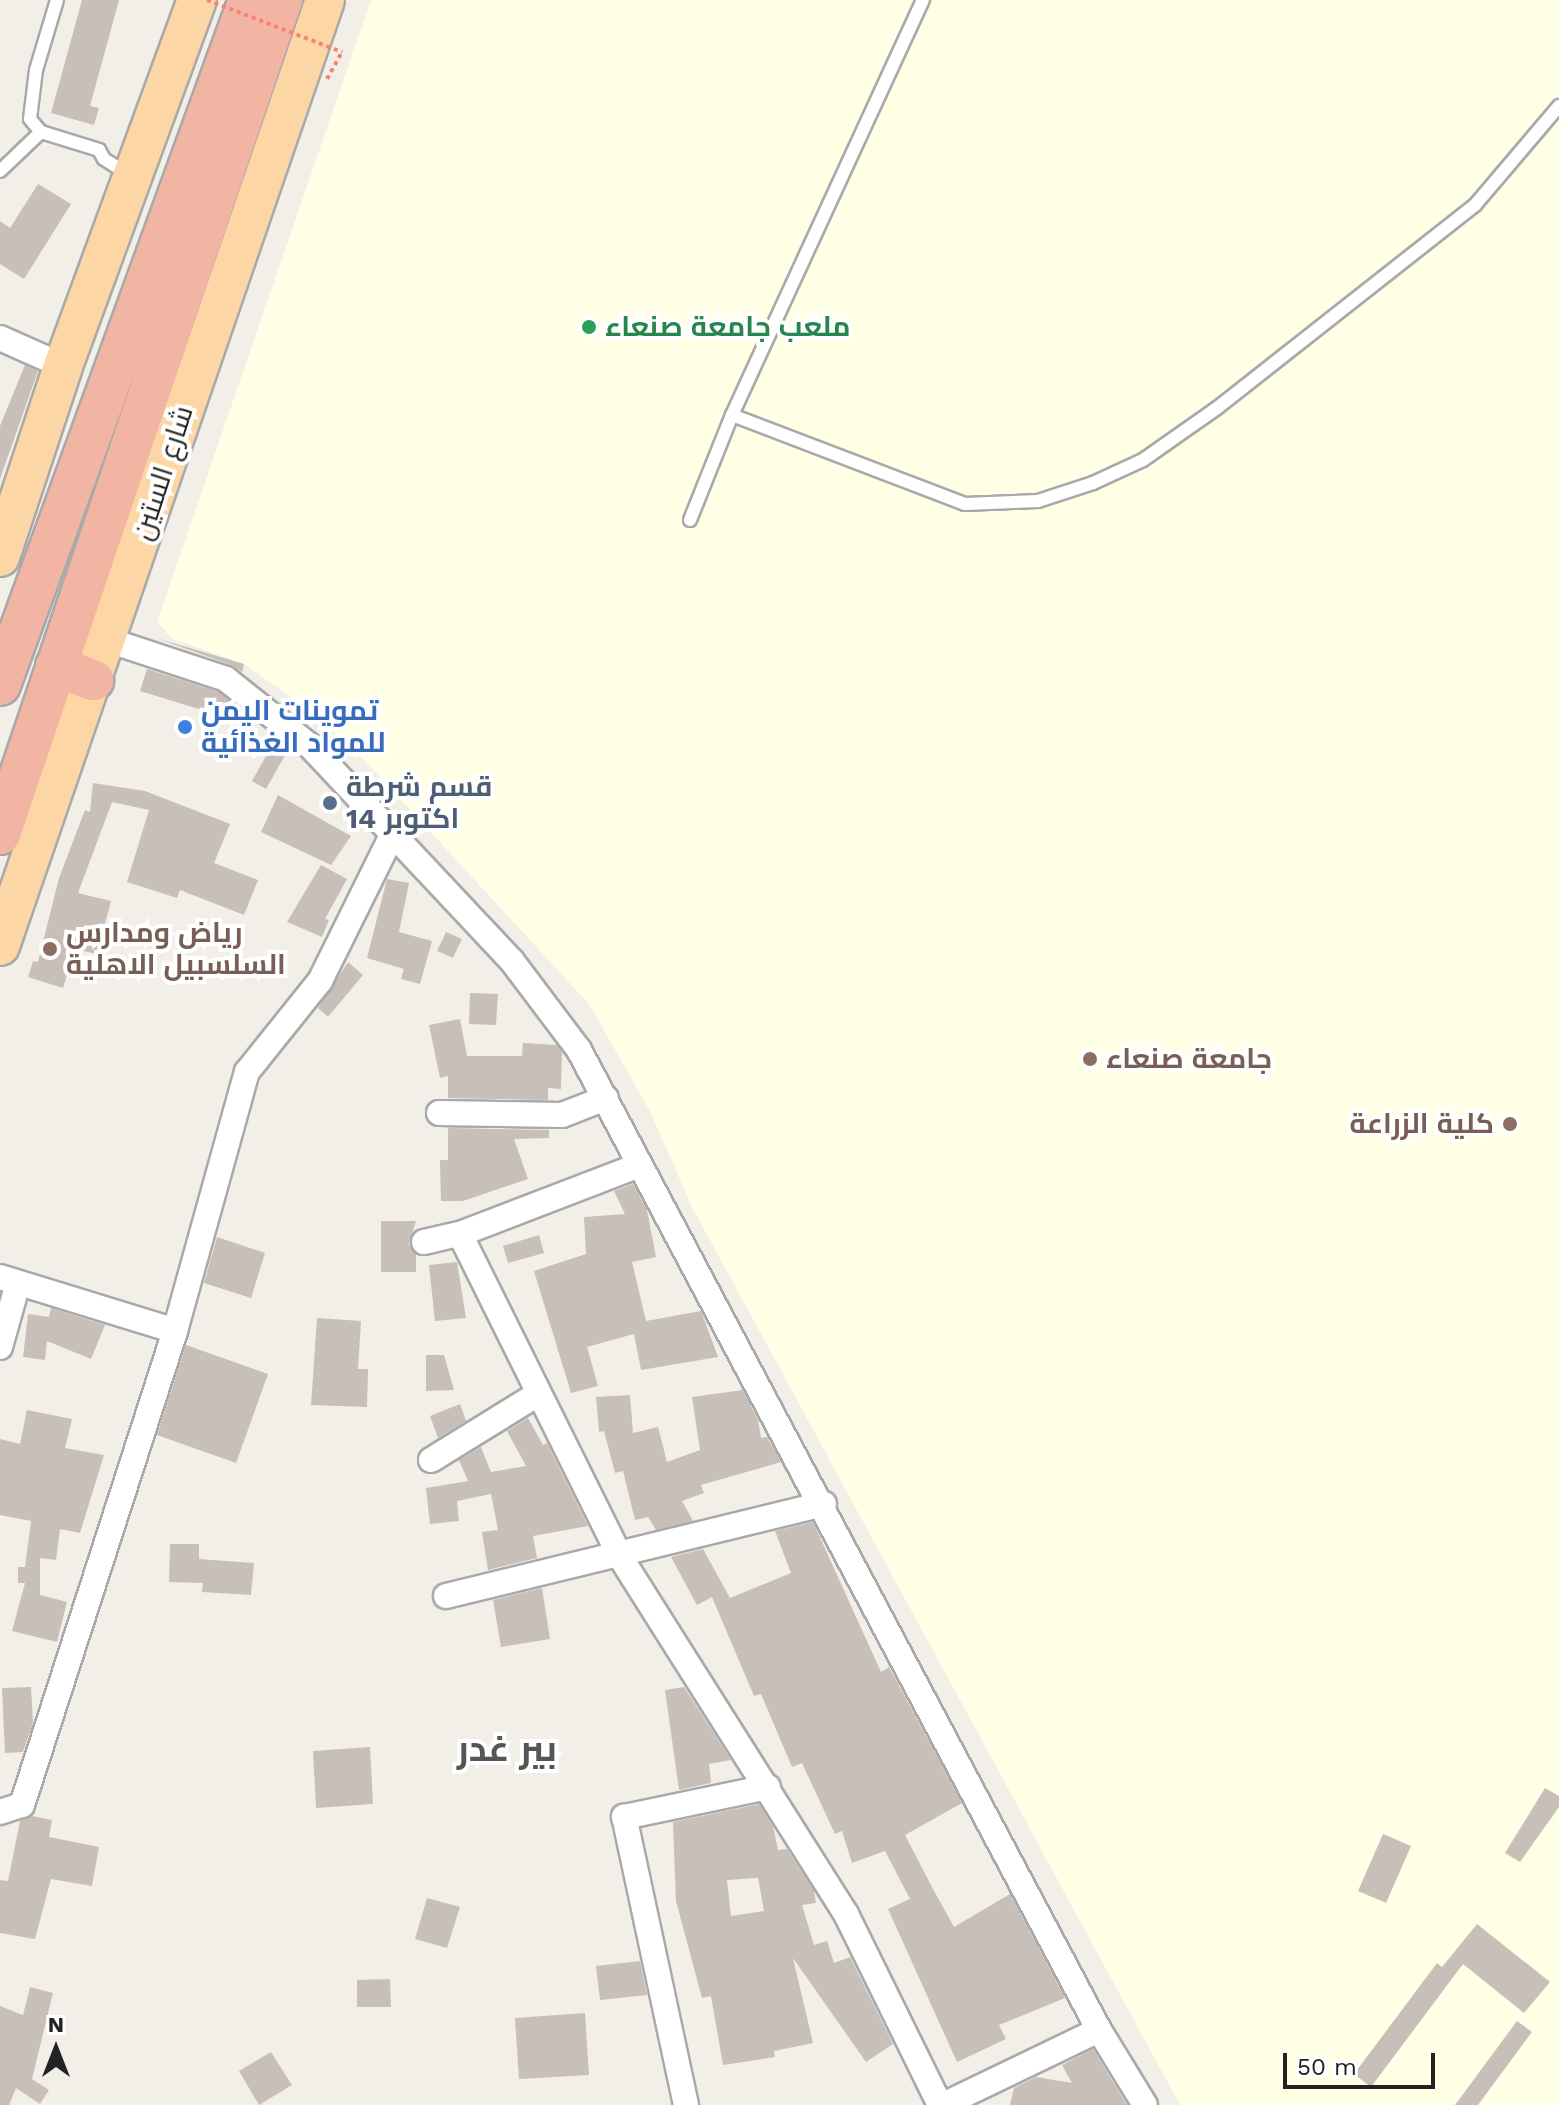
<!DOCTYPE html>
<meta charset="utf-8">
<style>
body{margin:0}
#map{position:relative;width:1559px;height:2105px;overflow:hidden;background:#f2efe9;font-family:"Work Sans",Cairo,sans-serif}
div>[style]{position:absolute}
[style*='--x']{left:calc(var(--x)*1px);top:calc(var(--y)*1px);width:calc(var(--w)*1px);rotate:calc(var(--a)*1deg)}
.education>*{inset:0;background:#ffffe5}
.building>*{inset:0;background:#c7bfb8}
.path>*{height:4px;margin-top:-2px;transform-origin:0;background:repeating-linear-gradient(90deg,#fa8072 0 4px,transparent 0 8px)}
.roads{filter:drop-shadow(2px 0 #a9a9a9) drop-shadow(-2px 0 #a9a9a9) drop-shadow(0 2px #a9a9a9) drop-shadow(0 -2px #a9a9a9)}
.service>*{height:12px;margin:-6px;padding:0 6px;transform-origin:6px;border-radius:6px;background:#fff}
.minor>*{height:24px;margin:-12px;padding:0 12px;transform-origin:12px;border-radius:12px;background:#fff}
.primary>*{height:38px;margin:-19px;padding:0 19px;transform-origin:19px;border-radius:19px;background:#fcd6a4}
.trunk>*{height:40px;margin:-20px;padding:0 20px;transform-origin:20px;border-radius:20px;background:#f2b4a3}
.path-bridge>*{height:4px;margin-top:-2px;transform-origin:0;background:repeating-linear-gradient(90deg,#fa8072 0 4px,transparent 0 8px)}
.dots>*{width:22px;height:22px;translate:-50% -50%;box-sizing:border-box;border:4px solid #fff;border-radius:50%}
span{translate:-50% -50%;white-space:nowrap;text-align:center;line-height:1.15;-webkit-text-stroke:8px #fff;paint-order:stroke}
.leisure-label{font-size:28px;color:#27864d;font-weight:700}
.left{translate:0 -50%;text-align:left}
.street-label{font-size:28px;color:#222}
.shop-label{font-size:28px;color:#366cbe;font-weight:700}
.service-label{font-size:28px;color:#4e5e75;font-weight:700}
.education-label{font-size:28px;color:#785e54;font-weight:700}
.right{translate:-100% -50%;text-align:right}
.district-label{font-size:36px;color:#555;font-weight:700}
.north{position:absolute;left:16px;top:2009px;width:80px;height:80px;-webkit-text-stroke:6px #fff;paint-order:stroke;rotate:0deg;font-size:22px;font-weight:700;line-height:32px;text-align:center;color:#222}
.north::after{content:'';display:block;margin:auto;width:28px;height:36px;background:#222;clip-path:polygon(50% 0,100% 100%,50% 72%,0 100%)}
.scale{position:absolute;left:1283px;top:2053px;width:152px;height:36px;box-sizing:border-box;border:4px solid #222;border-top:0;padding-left:10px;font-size:24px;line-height:28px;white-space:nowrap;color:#222;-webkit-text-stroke:6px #fff;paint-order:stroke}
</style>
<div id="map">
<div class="education">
<i style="clip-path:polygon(371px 0,1559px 0,1559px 2105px,1180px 2105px,691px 1205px,651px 1113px,589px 1004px,366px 762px,312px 712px,244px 664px,173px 639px,157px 622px)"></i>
</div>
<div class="building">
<i style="clip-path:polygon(82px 0,119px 0,90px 106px,99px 108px,94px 125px,51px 113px)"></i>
<i style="clip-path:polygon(38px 184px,71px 204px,24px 279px,0 264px,0 221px,10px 228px)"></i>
<i style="clip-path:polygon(25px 365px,38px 371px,0 479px,0 426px)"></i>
<i style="clip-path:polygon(156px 638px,244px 664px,242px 672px,231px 665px)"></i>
<i style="clip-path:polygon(147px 669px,219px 692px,232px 703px,228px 718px,140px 691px)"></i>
<i style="clip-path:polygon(276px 738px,289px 748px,266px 789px,252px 781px)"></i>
<i style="clip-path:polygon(93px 783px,145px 791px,230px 824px,214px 863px,258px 880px,244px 915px,180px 890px,177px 898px,127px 882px,149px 810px,112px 802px,78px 893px,111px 901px,97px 954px,75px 949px,63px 988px,28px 977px,33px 961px,38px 962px,59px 878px,85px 810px,90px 812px)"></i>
<i style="clip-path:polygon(278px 795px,351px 836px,331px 865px,261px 832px)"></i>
<i style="clip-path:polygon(321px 865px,347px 879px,325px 919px,329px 920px,322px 937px,287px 922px)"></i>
<i style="clip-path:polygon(387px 879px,409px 883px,399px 932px,432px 941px,420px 984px,401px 979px,404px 969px,367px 958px)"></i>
<i style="clip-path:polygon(446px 932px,462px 939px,453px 958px,437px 951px)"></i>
<i style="clip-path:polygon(348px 962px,363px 975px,328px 1017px,318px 1008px)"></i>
<i style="clip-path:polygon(470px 993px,498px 994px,496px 1025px,469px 1024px)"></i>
<i style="clip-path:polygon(460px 1019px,467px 1056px,522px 1056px,523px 1043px,557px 1045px,562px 1052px,561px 1089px,548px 1088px,548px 1100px,448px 1098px,448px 1076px,440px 1078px,429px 1025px)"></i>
<i style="clip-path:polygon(448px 1128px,549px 1130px,549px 1138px,514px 1139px,528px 1179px,463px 1201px,441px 1201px,440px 1160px,448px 1160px)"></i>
<i style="clip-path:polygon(633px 1184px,647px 1210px,656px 1257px,632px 1262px,646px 1321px,701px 1311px,718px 1357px,641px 1370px,634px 1334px,587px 1347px,598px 1386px,571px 1393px,534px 1271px,586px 1254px,584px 1217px,625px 1214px,614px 1191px)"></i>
<i style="clip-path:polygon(381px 1221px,416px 1221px,409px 1244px,416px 1254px,416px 1272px,381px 1272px)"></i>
<i style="clip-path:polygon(539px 1235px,544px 1253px,508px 1263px,503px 1246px)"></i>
<i style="clip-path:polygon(217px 1237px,265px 1253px,251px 1298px,204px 1283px)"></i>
<i style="clip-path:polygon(457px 1262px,466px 1318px,435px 1321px,429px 1265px)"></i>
<i style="clip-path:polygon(51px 1308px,105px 1325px,91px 1359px,47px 1341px,45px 1360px,23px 1357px,28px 1314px,49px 1317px)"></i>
<i style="clip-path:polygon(317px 1318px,361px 1321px,358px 1369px,368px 1369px,367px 1407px,311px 1405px)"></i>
<i style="clip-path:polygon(186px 1345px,268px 1374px,236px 1463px,157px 1435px)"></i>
<i style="clip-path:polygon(426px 1355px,444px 1355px,454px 1390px,426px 1391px)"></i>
<i style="clip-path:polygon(743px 1390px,758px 1420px,761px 1438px,767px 1437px,781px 1462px,701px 1485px,704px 1493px,682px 1501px,693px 1521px,656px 1530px,648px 1517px,635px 1520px,623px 1471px,615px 1473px,604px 1431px,599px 1432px,596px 1397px,630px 1395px,633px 1433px,658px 1427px,667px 1462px,700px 1450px,692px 1397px)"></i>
<i style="clip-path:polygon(460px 1404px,466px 1421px,438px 1438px,430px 1416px)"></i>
<i style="clip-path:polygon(27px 1410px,72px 1419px,65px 1448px,104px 1455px,80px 1533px,60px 1529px,56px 1560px,40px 1558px,40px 1595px,67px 1602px,57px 1642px,12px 1631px,25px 1583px,18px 1583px,18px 1567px,25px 1567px,31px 1521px,0 1515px,0 1439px,20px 1444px)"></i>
<i style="clip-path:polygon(528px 1418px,543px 1445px,547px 1443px,588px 1526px,533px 1536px,537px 1558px,488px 1570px,482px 1532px,498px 1530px,491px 1494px,457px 1501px,459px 1521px,430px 1524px,426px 1488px,468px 1481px,459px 1460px,481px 1447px,491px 1472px,526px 1466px,507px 1431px)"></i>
<i style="clip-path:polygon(813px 1522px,881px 1672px,889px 1667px,962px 1803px,905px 1835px,933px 1889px,954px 1927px,1010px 1894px,1065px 1998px,999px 2025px,1006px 2039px,957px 2062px,888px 1909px,910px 1899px,885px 1851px,852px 1863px,842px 1831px,835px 1834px,802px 1763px,792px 1767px,761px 1694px,754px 1696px,712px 1597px,697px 1605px,671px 1557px,703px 1549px,730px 1598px,791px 1573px,775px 1531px)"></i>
<i style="clip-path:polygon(170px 1544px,199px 1544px,199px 1559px,254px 1563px,251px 1595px,202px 1592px,203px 1583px,169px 1582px)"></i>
<i style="clip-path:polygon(542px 1588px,550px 1639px,501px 1647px,493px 1600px)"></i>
<i style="clip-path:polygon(31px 1687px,33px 1723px,23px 1752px,5px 1753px,2px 1688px)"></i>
<i style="clip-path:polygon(684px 1687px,731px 1760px,709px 1764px,711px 1783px,679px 1790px,665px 1690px)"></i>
<i style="clip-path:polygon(370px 1747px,373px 1804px,316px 1808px,313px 1751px)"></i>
<i style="clip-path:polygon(1545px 1788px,1559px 1796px,1559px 1807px,1520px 1862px,1505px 1853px)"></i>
<i style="clip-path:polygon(evenodd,759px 1804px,773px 1826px,778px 1850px,787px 1849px,814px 1891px,816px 1903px,802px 1905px,814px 1945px,827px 1941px,834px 1963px,850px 1957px,893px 2044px,866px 2062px,793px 1958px,813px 2043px,774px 2051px,775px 2057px,723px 2065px,711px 1996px,702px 1998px,676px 1901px,673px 1822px,759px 1804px,758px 1878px,764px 1911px,731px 1916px,727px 1880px,758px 1878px)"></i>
<i style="clip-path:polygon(32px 1816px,52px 1820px,49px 1837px,99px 1847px,92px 1886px,51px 1879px,35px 1939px,0 1933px,0 1880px,8px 1881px,20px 1821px)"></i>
<i style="clip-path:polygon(1383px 1834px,1411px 1846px,1386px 1903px,1358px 1891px)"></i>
<i style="clip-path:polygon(427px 1898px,460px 1907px,447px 1948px,415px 1939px)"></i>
<i style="clip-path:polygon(1477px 1924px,1550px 1982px,1524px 2013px,1463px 1964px,1371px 2087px,1354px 2074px,1437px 1963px,1442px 1967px)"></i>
<i style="clip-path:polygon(640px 1961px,647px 1995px,600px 2000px,596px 1966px)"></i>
<i style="clip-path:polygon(390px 1979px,391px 2007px,357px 2007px,357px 1980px)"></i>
<i style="clip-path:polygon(30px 1987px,53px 1993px,32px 2079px,49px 2090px,40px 2104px,16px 2088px,9px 2105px,0 2105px,0 2006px,23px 2015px)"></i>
<i style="clip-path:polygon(585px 2013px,589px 2075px,519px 2079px,515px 2018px)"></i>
<i style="clip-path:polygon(1517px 2021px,1532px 2032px,1478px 2105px,1455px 2105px)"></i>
<i style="clip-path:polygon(1093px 2049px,1127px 2105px,1010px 2105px,1014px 2088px,1036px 2077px,1072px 2083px,1062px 2065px)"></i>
<i style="clip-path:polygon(271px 2052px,292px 2085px,259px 2105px,239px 2071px)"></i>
</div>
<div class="path">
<i style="--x:327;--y:79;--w:31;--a:-61"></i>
</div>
<div class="roads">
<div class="service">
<i style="--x:57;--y:0;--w:73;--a:106.7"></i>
<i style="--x:36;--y:70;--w:49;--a:97"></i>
<i style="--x:30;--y:119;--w:17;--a:50"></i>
<i style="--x:41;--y:132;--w:61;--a:17.2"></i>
<i style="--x:99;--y:150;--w:10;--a:61"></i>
<i style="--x:104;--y:159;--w:31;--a:32"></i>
<i style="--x:0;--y:171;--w:57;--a:-43.6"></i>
<i style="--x:732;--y:415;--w:249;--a:20.9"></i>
<i style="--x:965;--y:504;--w:73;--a:-2.4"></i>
<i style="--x:1038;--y:501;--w:58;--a:-18.1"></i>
<i style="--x:1093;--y:483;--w:55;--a:-24.7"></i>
<i style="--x:1143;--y:460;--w:90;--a:-35.1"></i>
<i style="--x:1217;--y:408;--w:328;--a:-38.2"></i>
<i style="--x:1475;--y:205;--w:130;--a:-49.7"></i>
<i style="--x:690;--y:520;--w:113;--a:-68.2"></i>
<i style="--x:732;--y:415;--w:457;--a:-65.3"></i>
</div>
<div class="minor">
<i style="--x:0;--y:338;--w:69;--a:24"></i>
<i style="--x:108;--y:640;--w:124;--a:18.3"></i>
<i style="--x:226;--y:679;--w:107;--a:38.6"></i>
<i style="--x:310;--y:746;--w:295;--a:46.8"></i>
<i style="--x:512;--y:961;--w:111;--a:53"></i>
<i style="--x:579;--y:1050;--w:1109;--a:62.05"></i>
<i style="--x:1099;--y:2030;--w:88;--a:58.5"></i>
<i style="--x:439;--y:1113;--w:123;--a:0.9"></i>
<i style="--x:562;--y:1115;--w:47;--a:-21.1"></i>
<i style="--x:460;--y:1234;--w:358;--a:63.6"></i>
<i style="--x:619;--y:1555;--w:425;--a:57.7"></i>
<i style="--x:846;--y:1914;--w:213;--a:63.8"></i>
<i style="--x:424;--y:1242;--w:37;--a:-13"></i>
<i style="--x:460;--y:1234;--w:190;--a:-21"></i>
<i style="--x:0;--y:1277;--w:183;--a:17.1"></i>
<i style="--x:0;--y:1347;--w:66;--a:-74.3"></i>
<i style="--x:431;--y:1460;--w:126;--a:-31.7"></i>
<i style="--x:446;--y:1596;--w:389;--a:-13.7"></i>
<i style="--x:0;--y:1812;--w:23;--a:-18"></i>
<i style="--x:22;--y:1805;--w:498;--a:-72.1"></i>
<i style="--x:175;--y:1331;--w:269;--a:-74.5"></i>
<i style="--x:247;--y:1072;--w:117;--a:-51.3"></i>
<i style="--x:320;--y:981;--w:163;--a:-63.7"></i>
<i style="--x:686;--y:2105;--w:295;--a:-102.1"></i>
<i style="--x:624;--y:1817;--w:147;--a:-11.8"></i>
<i style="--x:943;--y:2105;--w:173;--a:-25.7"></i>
</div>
<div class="primary">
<i style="--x:0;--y:557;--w:201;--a:-71.7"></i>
<i style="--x:63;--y:366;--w:390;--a:-69.9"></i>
<i style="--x:0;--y:946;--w:1000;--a:-71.04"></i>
</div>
<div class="trunk">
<i style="--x:56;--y:666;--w:40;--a:21"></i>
<i style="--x:0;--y:685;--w:729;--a:-70.02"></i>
<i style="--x:0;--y:834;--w:880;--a:-71.32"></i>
</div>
</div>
<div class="path-bridge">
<i style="--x:207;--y:0;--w:145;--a:21.1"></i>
</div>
<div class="dots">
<i style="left:589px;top:327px;background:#2e9e5b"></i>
<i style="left:185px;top:727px;background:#3f7fe0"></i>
<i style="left:330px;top:803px;background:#5c6f8a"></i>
<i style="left:50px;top:949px;background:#8d6e63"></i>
<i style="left:1090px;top:1059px;background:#8d6e63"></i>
<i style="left:1510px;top:1124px;background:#8d6e63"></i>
</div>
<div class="leisure-label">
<span class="left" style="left:605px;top:327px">ملعب جامعة صنعاء</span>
</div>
<div class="street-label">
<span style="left:163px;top:473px;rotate:-72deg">شارع الستين</span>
</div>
<div class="shop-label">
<span class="left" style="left:201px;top:727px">تموينات اليمن<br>للمواد الغذائية</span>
</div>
<div class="service-label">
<span class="left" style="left:346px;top:803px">قسم شرطة<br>14 اكتوبر</span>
</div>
<div class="education-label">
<span class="left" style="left:66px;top:949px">رياض ومدارس<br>السلسبيل الاهلية</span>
<span class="left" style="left:1106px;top:1059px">جامعة صنعاء</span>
<span class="right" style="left:1494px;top:1124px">كلية الزراعة</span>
</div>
<div class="district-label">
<span style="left:507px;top:1750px">بير غدر</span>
</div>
<div class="north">N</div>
<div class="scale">50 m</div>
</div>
